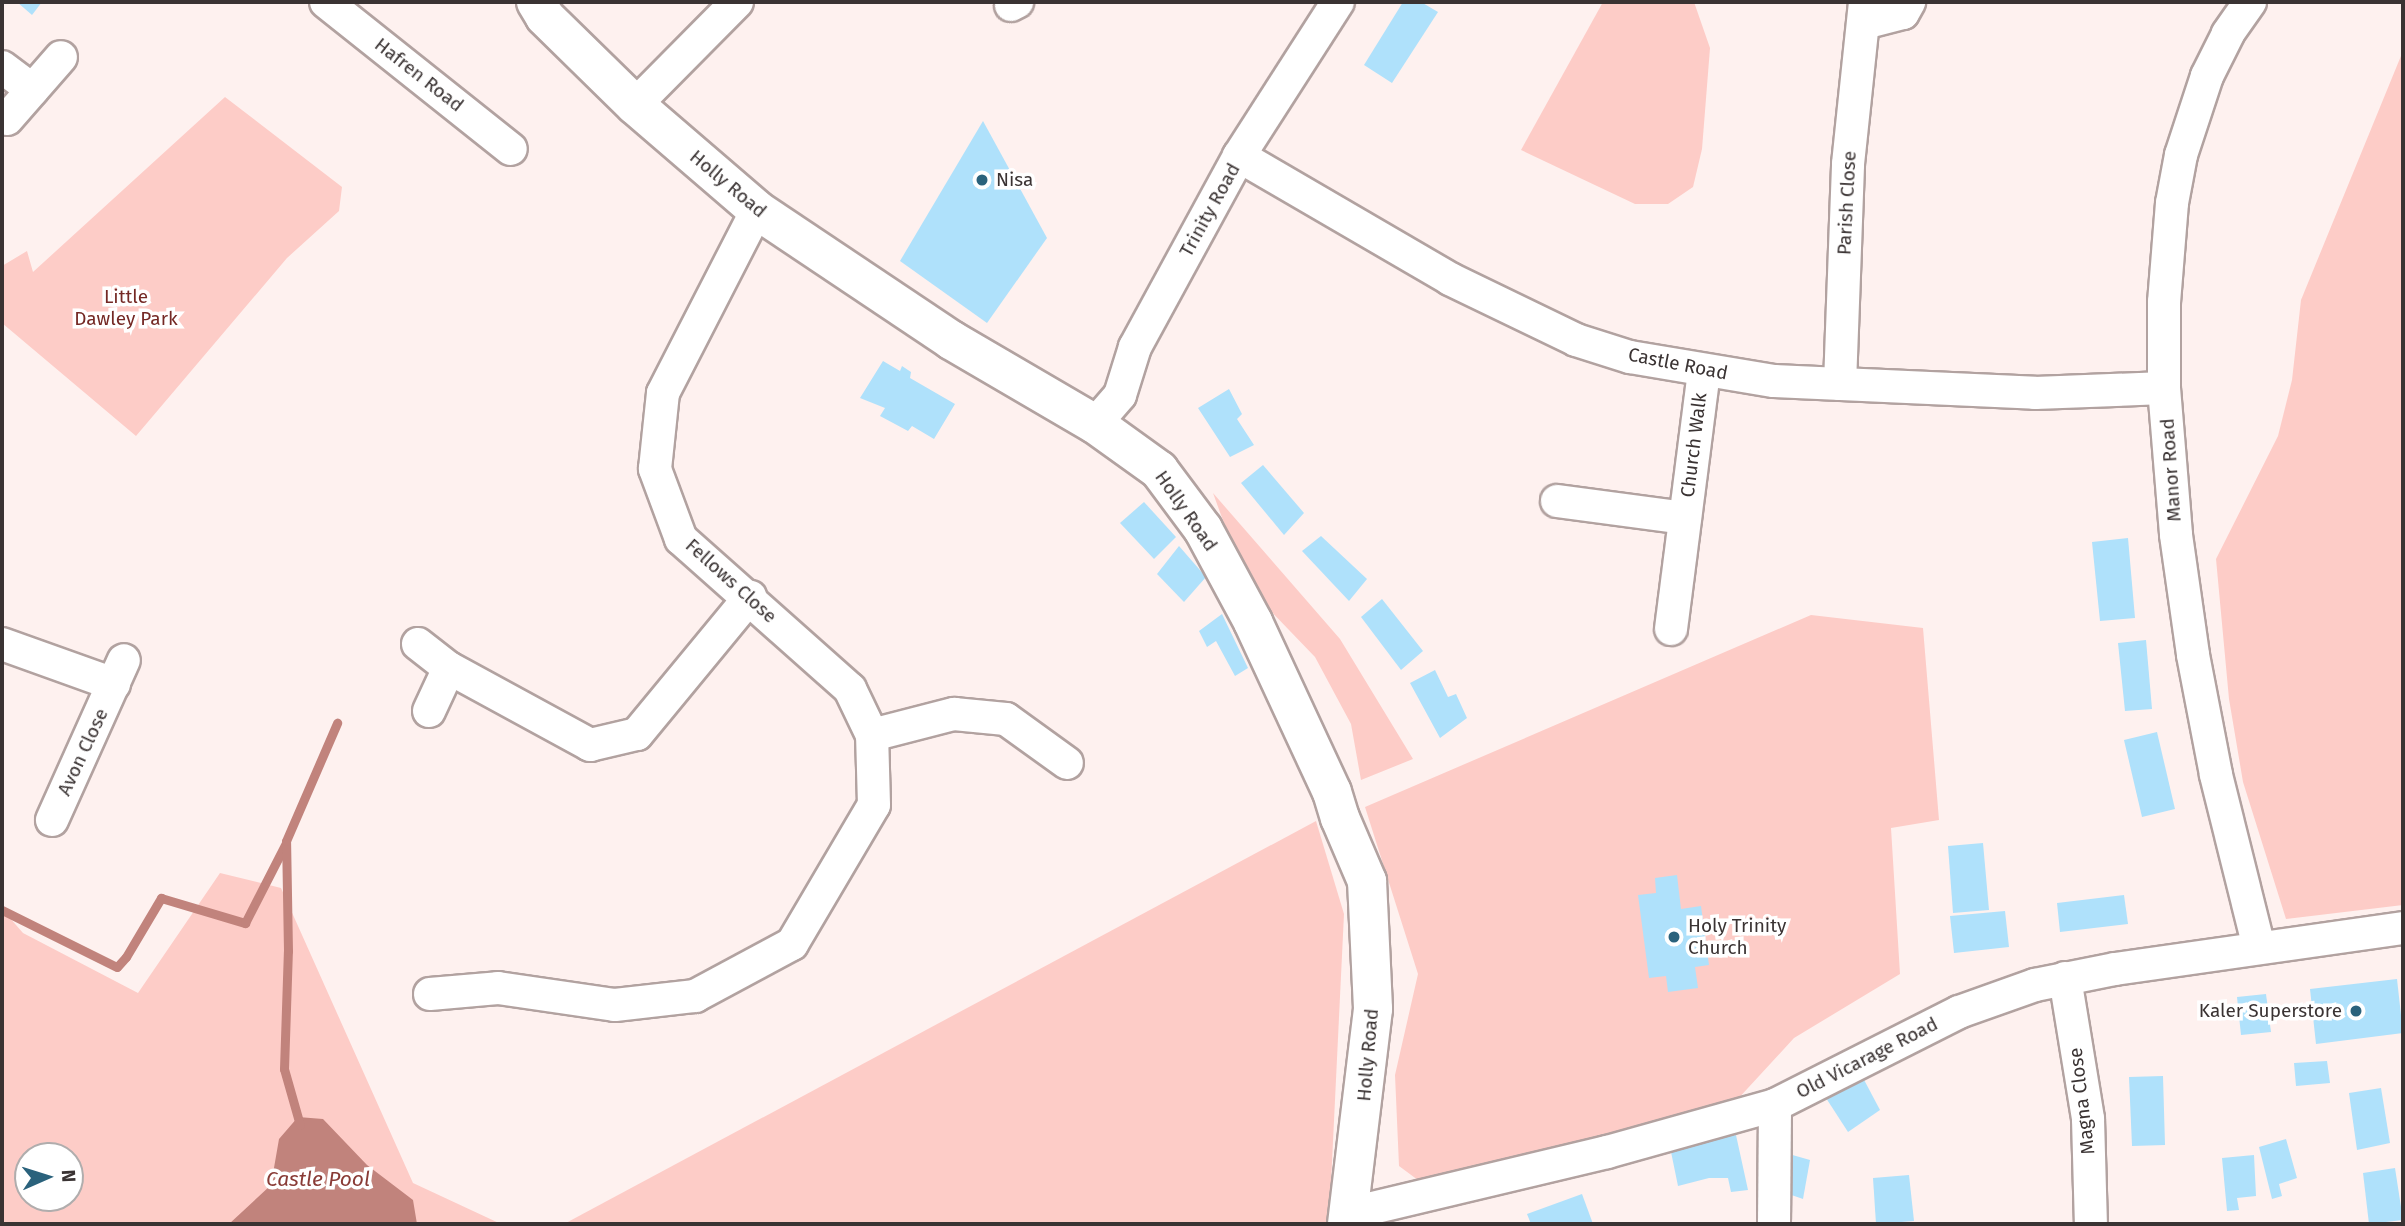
<!DOCTYPE html>
<style>
body{margin:0}
#map{position:relative;width:2405px;height:1226px;overflow:hidden;background:#fef1ef;font-family:"Fira Sans",sans-serif}
div>[style]{position:absolute}
[style*='--x']{left:calc(var(--x)*1px);top:calc(var(--y)*1px);width:calc(var(--w)*1px);rotate:calc(var(--a)*1deg)}
.green>*{inset:0;background:#fdccc7}
.water>*{inset:0;background:#c1837c}
.stream>*{height:9px;margin:-4.5px;padding:0 4.5px;transform-origin:4.5px;border-radius:4.5px;background:#c1837c}
.building>*{inset:0;background:#afe1fb}
.roads{filter:drop-shadow(2px 0 #b2a2a0) drop-shadow(-2px 0 #b2a2a0) drop-shadow(0 2px #b2a2a0) drop-shadow(0 -2px #b2a2a0)}
.street>*{height:32px;margin:-16px;padding:0 16px;transform-origin:16px;border-radius:16px;background:#fff}
.secondary>*{height:38px;margin:-19px;padding:0 19px;transform-origin:19px;border-radius:19px;background:#fff}
.dots>*{width:19px;height:19px;translate:-50% -50%;box-sizing:border-box;border:4px solid #fff;border-radius:50%}
span{translate:-50% -50%;white-space:nowrap;text-align:center;line-height:1.15;-webkit-text-stroke:7px #fff;paint-order:stroke}
.street-label{font-size:19px;color:#3a3333}
.poi-label{font-size:19px;color:#3a3333}
.left{translate:0 -50%;text-align:left}
.right{translate:-100% -50%;text-align:right}
.park-label{font-size:19px;color:#742824}
.water-label{font-size:21px;color:#893b36;font-style:italic}
.frame{position:absolute;inset:0;border:4px solid #3a3333;pointer-events:none}
.north{position:absolute;left:14px;top:1142px;width:70px;height:70px;box-sizing:border-box;background:#fff;border:2px solid #b0adad;border-radius:50%;rotate:87deg;font-size:19px;font-weight:700;line-height:28px;text-align:center;color:#3a3333}
.north::after{content:'';display:block;margin:auto;width:24px;height:32px;background:#2a627c;clip-path:polygon(50% 0,100% 100%,50% 72%,0 100%)}
</style>
<div id="map">
<div class="green">
<i style="clip-path:polygon(1603px 2px,1694px 2px,1710px 48px,1702px 149px,1693px 187px,1668px 204px,1635px 204px,1521px 150px)"></i>
<i style="clip-path:polygon(2403px 51px,2403px 905px,2286px 919px,2243px 782px,2229px 699px,2216px 559px,2278px 436px,2292px 380px,2301px 300px)"></i>
<i style="clip-path:polygon(225px 97px,342px 187px,339px 211px,287px 258px,136px 436px,2px 323px,2px 266px,27px 251px,33px 272px)"></i>
<i style="clip-path:polygon(1213px 493px,1340px 639px,1413px 759px,1361px 780px,1351px 724px,1315px 657px,1266px 606px,1229px 537px)"></i>
<i style="clip-path:polygon(1811px 615px,1923px 628px,1939px 820px,1891px 828px,1900px 974px,1794px 1038px,1736px 1101px,1426px 1186px,1399px 1166px,1395px 1075px,1418px 974px,1365px 807px)"></i>
<i style="clip-path:polygon(1316px 821px,1344px 914px,1329px 1224px,564px 1224px)"></i>
<i style="clip-path:polygon(evenodd,220px 873px,281px 888px,413px 1183px,501px 1224px,2px 1224px,2px 909px,23px 933px,138px 993px,220px 873px,28px 1156px,70px 1156px,70px 1198px,28px 1198px,28px 1156px)"></i>
</div>
<div class="water">
<i style="clip-path:polygon(298px 1117px,323px 1119px,367px 1165px,413px 1200px,417px 1224px,229px 1224px,271px 1185px,279px 1139px)"></i>
</div>
<div class="stream">
<i style="--x:2;--y:910;--w:128;--a:26.4"></i>
<i style="--x:117;--y:967;--w:13;--a:-48"></i>
<i style="--x:126;--y:957;--w:69;--a:-59.3"></i>
<i style="--x:161;--y:898;--w:88;--a:16.6"></i>
<i style="--x:245;--y:923;--w:90;--a:-62.9"></i>
<i style="--x:300;--y:1125;--w:58;--a:-105.9"></i>
<i style="--x:284;--y:1069;--w:118;--a:-88.1"></i>
<i style="--x:288;--y:951;--w:110;--a:-91"></i>
<i style="--x:286;--y:841;--w:129;--a:-66.6"></i>
</div>
<div class="building">
<i style="clip-path:polygon(17px 2px,42px 2px,32px 15px)"></i>
<i style="clip-path:polygon(1403px 2px,1421px 2px,1438px 12px,1392px 83px,1364px 65px)"></i>
<i style="clip-path:polygon(983px 121px,1047px 238px,987px 323px,900px 261px)"></i>
<i style="clip-path:polygon(883px 361px,900px 371px,902px 366px,911px 372px,910px 378px,955px 404px,934px 439px,912px 426px,908px 431px,880px 416px,885px 408px,860px 398px)"></i>
<i style="clip-path:polygon(1229px 389px,1242px 414px,1237px 419px,1254px 445px,1230px 457px,1198px 408px)"></i>
<i style="clip-path:polygon(1263px 465px,1304px 513px,1284px 535px,1241px 483px)"></i>
<i style="clip-path:polygon(1144px 502px,1176px 537px,1154px 559px,1120px 523px)"></i>
<i style="clip-path:polygon(1321px 536px,1367px 579px,1349px 601px,1302px 551px)"></i>
<i style="clip-path:polygon(2128px 538px,2135px 618px,2100px 621px,2092px 542px)"></i>
<i style="clip-path:polygon(1179px 546px,1206px 577px,1184px 602px,1157px 574px)"></i>
<i style="clip-path:polygon(1382px 599px,1423px 651px,1401px 670px,1361px 617px)"></i>
<i style="clip-path:polygon(1222px 614px,1248px 668px,1235px 676px,1216px 641px,1207px 647px,1199px 631px)"></i>
<i style="clip-path:polygon(2146px 640px,2152px 709px,2125px 711px,2118px 643px)"></i>
<i style="clip-path:polygon(1435px 670px,1448px 697px,1456px 694px,1467px 718px,1440px 738px,1410px 683px)"></i>
<i style="clip-path:polygon(2157px 732px,2175px 809px,2142px 817px,2124px 740px)"></i>
<i style="clip-path:polygon(1983px 843px,1989px 910px,1953px 913px,1948px 846px)"></i>
<i style="clip-path:polygon(1677px 875px,1681px 909px,1701px 906px,1709px 965px,1695px 967px,1698px 988px,1668px 992px,1666px 976px,1649px 978px,1638px 895px,1656px 893px,1655px 878px)"></i>
<i style="clip-path:polygon(2124px 895px,2128px 924px,2060px 932px,2057px 903px)"></i>
<i style="clip-path:polygon(2005px 911px,2009px 947px,1954px 953px,1950px 916px)"></i>
<i style="clip-path:polygon(2397px 979px,2403px 1033px,2316px 1044px,2310px 989px)"></i>
<i style="clip-path:polygon(2266px 994px,2271px 1032px,2241px 1035px,2237px 997px)"></i>
<i style="clip-path:polygon(2327px 1061px,2330px 1083px,2296px 1086px,2294px 1063px)"></i>
<i style="clip-path:polygon(1862px 1076px,1880px 1110px,1848px 1132px,1826px 1098px)"></i>
<i style="clip-path:polygon(2163px 1076px,2165px 1145px,2132px 1146px,2129px 1077px)"></i>
<i style="clip-path:polygon(2381px 1088px,2390px 1143px,2357px 1150px,2349px 1093px)"></i>
<i style="clip-path:polygon(1736px 1135px,1748px 1190px,1731px 1192px,1728px 1178px,1709px 1178px,1678px 1186px,1670px 1147px)"></i>
<i style="clip-path:polygon(2286px 1139px,2297px 1178px,2279px 1184px,2282px 1196px,2272px 1199px,2259px 1147px)"></i>
<i style="clip-path:polygon(1789px 1154px,1810px 1160px,1803px 1199px,1780px 1191px)"></i>
<i style="clip-path:polygon(2254px 1155px,2256px 1196px,2237px 1198px,2239px 1210px,2227px 1211px,2222px 1158px)"></i>
<i style="clip-path:polygon(2395px 1168px,2403px 1220px,2369px 1224px,2363px 1173px)"></i>
<i style="clip-path:polygon(1909px 1175px,1914px 1221px,1876px 1224px,1873px 1178px)"></i>
<i style="clip-path:polygon(1582px 1194px,1593px 1224px,1531px 1224px,1527px 1214px)"></i>
</div>
<div class="roads">
<div class="street">
<i style="--x:326;--y:2;--w:236;--a:38.5"></i>
<i style="--x:2250;--y:2;--w:39;--a:125"></i>
<i style="--x:2228;--y:34;--w:47;--a:116.6"></i>
<i style="--x:2207;--y:76;--w:83;--a:108.2"></i>
<i style="--x:2181;--y:155;--w:49;--a:100.6"></i>
<i style="--x:2172;--y:203;--w:99;--a:94.6"></i>
<i style="--x:2164;--y:302;--w:86;--a:90"></i>
<i style="--x:2164;--y:388;--w:147;--a:85.3"></i>
<i style="--x:2176;--y:535;--w:121;--a:81.9"></i>
<i style="--x:2193;--y:655;--w:122;--a:79.1"></i>
<i style="--x:2216;--y:775;--w:177;--a:76"></i>
<i style="--x:1011;--y:5;--w:7;--a:-27"></i>
<i style="--x:1864;--y:23;--w:40;--a:-14.4"></i>
<i style="--x:1903;--y:13;--w:13;--a:-61"></i>
<i style="--x:2;--y:67;--w:38;--a:37"></i>
<i style="--x:635;--y:105;--w:145;--a:-45.3"></i>
<i style="--x:7;--y:119;--w:82;--a:-48.9"></i>
<i style="--x:1239;--y:156;--w:244;--a:30.2"></i>
<i style="--x:1450;--y:279;--w:140;--a:25.8"></i>
<i style="--x:1576;--y:340;--w:57;--a:17.5"></i>
<i style="--x:1630;--y:357;--w:146;--a:9.5"></i>
<i style="--x:1774;--y:381;--w:261;--a:2.6"></i>
<i style="--x:2035;--y:393;--w:129;--a:-2.2"></i>
<i style="--x:1840;--y:384;--w:220;--a:-87.9"></i>
<i style="--x:1848;--y:164;--w:163;--a:-84"></i>
<i style="--x:1095;--y:424;--w:38;--a:-49"></i>
<i style="--x:1120;--y:395;--w:50;--a:-72.6"></i>
<i style="--x:1135;--y:347;--w:217;--a:-61.4"></i>
<i style="--x:1239;--y:156;--w:183;--a:-57.3"></i>
<i style="--x:1557;--y:501;--w:129;--a:7.6"></i>
<i style="--x:1671;--y:629;--w:260;--a:-82.7"></i>
<i style="--x:2;--y:644;--w:119;--a:19.7"></i>
<i style="--x:418;--y:644;--w:39;--a:38"></i>
<i style="--x:449;--y:668;--w:161;--a:28.6"></i>
<i style="--x:590;--y:745;--w:48;--a:-13.2"></i>
<i style="--x:637;--y:734;--w:178;--a:-50.5"></i>
<i style="--x:429;--y:711;--w:47;--a:-65.1"></i>
<i style="--x:872;--y:735;--w:85;--a:-14.4"></i>
<i style="--x:954;--y:714;--w:52;--a:5.5"></i>
<i style="--x:1006;--y:719;--w:75;--a:35.8"></i>
<i style="--x:52;--y:820;--w:175;--a:-65.8"></i>
<i style="--x:2065;--y:978;--w:143;--a:80.7"></i>
<i style="--x:2088;--y:1119;--w:105;--a:88.4"></i>
<i style="--x:430;--y:994;--w:68;--a:-5"></i>
<i style="--x:498;--y:988;--w:118;--a:8.3"></i>
<i style="--x:615;--y:1005;--w:81;--a:-6.4"></i>
<i style="--x:695;--y:996;--w:110;--a:-28.2"></i>
<i style="--x:792;--y:944;--w:161;--a:-59.5"></i>
<i style="--x:874;--y:805;--w:70;--a:-91.6"></i>
<i style="--x:872;--y:735;--w:51;--a:-115.6"></i>
<i style="--x:850;--y:689;--w:226;--a:-138.4"></i>
<i style="--x:681;--y:539;--w:75;--a:-110.4"></i>
<i style="--x:655;--y:469;--w:76;--a:-84"></i>
<i style="--x:663;--y:393;--w:206;--a:-62.8"></i>
<i style="--x:1347;--y:1214;--w:267;--a:-13.4"></i>
<i style="--x:1607;--y:1152;--w:174;--a:-15.6"></i>
<i style="--x:1775;--y:1105;--w:206;--a:-26.8"></i>
<i style="--x:1959;--y:1012;--w:81;--a:-19.6"></i>
<i style="--x:2035;--y:985;--w:82;--a:-11.3"></i>
<i style="--x:2115;--y:969;--w:291;--a:-8.1"></i>
<i style="--x:1774;--y:1224;--w:119;--a:-89.5"></i>
</div>
<div class="secondary">
<i style="--x:536;--y:2;--w:17;--a:59"></i>
<i style="--x:545;--y:17;--w:126;--a:44.4"></i>
<i style="--x:635;--y:105;--w:161;--a:40.7"></i>
<i style="--x:757;--y:210;--w:234;--a:33.8"></i>
<i style="--x:951;--y:340;--w:167;--a:30.3"></i>
<i style="--x:1095;--y:424;--w:79;--a:35.7"></i>
<i style="--x:1159;--y:470;--w:74;--a:53.3"></i>
<i style="--x:1203;--y:529;--w:106;--a:61.7"></i>
<i style="--x:1253;--y:622;--w:187;--a:65.1"></i>
<i style="--x:1332;--y:792;--w:27;--a:73"></i>
<i style="--x:1340;--y:818;--w:69;--a:66.8"></i>
<i style="--x:1367;--y:881;--w:128;--a:87.3"></i>
<i style="--x:1373;--y:1009;--w:217;--a:96.9"></i>
</div>
</div>
<div class="dots">
<i style="left:982px;top:180px;background:#2a627c"></i>
<i style="left:1674px;top:937px;background:#2a627c"></i>
<i style="left:2356px;top:1011px;background:#2a627c"></i>
</div>
<div class="street-label">
<span style="left:419px;top:75px;rotate:38deg">Hafren Road</span>
<span style="left:728px;top:184px;rotate:40deg">Holly Road</span>
<span style="left:1847px;top:203px;rotate:-87deg">Parish Close</span>
<span style="left:1210px;top:210px;rotate:-61deg">Trinity Road</span>
<span style="left:1678px;top:364px;rotate:11deg">Castle Road</span>
<span style="left:1694px;top:445px;rotate:-83deg">Church Walk</span>
<span style="left:2171px;top:470px;rotate:-94deg">Manor Road</span>
<span style="left:1186px;top:511px;rotate:55deg">Holly Road</span>
<span style="left:731px;top:581px;rotate:42deg">Fellows Close</span>
<span style="left:83px;top:752px;rotate:-65deg">Avon Close</span>
<span style="left:1368px;top:1055px;rotate:-85deg">Holly Road</span>
<span style="left:1867px;top:1058px;rotate:-27deg">Old Vicarage Road</span>
<span style="left:2082px;top:1101px;rotate:-97deg">Magna Close</span>
</div>
<div class="poi-label">
<span class="left" style="left:996px;top:180px">Nisa</span>
<span class="left" style="left:1688px;top:937px">Holy Trinity<br>Church</span>
<span class="right" style="left:2342px;top:1011px">Kaler Superstore</span>
</div>
<div class="park-label">
<span style="left:126px;top:308px">Little<br>Dawley Park</span>
</div>
<div class="water-label">
<span style="left:318px;top:1179px">Castle Pool</span>
</div>
<div class="frame"></div>
<div class="north">N</div>
</div>
